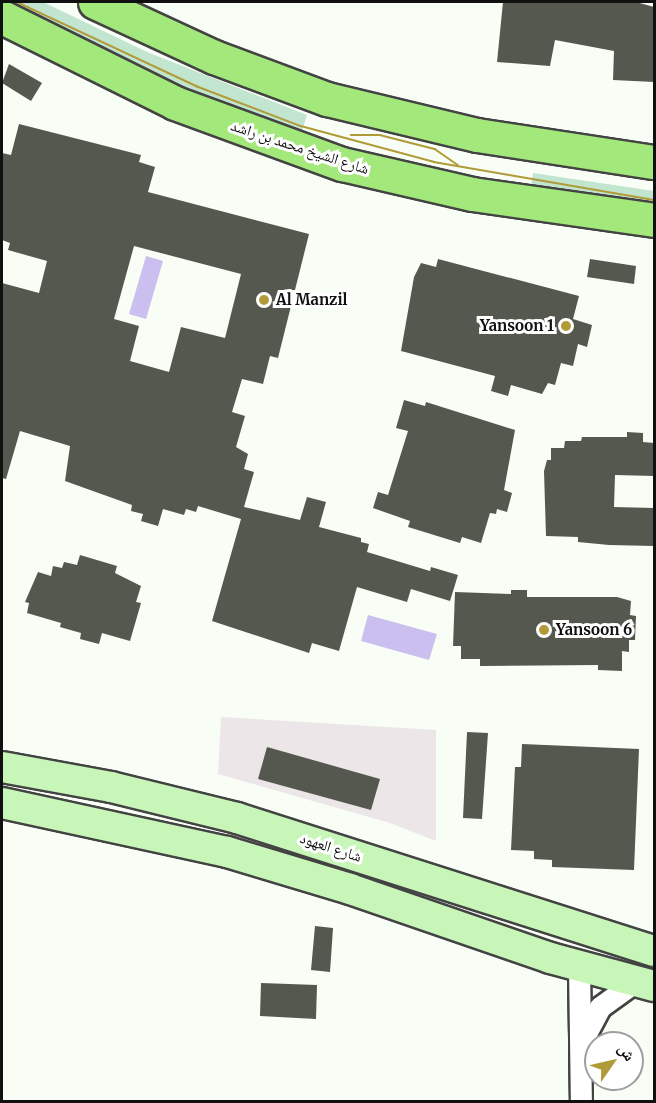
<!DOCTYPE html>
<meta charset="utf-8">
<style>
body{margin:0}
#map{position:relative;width:656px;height:1103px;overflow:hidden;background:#f8fef5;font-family:Merriweather,"Noto Naskh Arabic",serif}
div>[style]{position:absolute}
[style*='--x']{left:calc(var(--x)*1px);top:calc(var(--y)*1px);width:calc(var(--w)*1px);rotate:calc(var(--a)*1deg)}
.industrial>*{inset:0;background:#ede6e8}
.green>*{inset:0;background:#c1e5ce}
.water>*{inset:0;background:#cbbfef}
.building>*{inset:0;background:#55584e}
.roads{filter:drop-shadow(2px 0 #434343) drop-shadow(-2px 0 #434343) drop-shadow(0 2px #434343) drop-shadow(0 -2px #434343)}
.street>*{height:21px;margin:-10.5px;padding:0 10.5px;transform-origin:10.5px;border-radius:10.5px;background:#fff}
.secondary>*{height:30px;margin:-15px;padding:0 15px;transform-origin:15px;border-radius:15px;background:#c7f6b8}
.primary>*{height:33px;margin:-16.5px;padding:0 16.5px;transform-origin:16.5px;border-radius:16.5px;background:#a3e87a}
.tram>*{height:1.5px;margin:-0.75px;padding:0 0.75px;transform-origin:0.75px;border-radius:0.75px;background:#b09b38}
.dots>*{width:16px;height:16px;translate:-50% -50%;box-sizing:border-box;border:3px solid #fff;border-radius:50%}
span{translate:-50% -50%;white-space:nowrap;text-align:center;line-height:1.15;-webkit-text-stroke:6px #fff;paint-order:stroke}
.street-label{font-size:15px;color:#101010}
.poi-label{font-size:15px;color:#101010;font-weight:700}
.left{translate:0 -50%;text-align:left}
.right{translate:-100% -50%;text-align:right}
.frame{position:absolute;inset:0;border:3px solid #101010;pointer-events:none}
.north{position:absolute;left:584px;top:1031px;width:60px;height:60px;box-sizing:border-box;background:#fff;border:2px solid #9f9f9f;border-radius:50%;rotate:56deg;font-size:16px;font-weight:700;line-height:24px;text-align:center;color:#101010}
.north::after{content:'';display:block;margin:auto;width:21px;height:27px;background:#b09b38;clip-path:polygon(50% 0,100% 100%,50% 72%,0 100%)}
</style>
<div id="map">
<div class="industrial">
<i style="clip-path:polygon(221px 717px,436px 730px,436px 841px,390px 823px,218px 774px)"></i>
</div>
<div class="green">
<i style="clip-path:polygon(2px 2px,43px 2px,147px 52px,307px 115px,300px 137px,209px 102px)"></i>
<i style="clip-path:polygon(533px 173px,654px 191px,654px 210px,530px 193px)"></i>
</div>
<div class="water">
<i style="clip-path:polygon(146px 256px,163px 261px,146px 319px,129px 314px)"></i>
<i style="clip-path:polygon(368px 615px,437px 634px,429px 660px,361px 641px)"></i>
</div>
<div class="building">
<i style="clip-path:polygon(503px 2px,636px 2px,654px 7px,654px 82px,613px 80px,614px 51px,555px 40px,550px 66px,497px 62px)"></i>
<i style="clip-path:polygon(9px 64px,42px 83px,31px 101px,2px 83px)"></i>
<i style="clip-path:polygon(evenodd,19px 124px,141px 155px,139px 162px,155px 167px,148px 192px,309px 234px,278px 358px,270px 356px,263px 384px,242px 379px,232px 412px,245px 416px,236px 447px,248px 454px,244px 469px,254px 472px,244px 507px,300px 520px,307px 497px,326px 502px,319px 527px,361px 538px,361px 542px,369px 544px,367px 552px,430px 571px,431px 567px,458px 575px,450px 601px,411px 589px,407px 602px,357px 587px,339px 651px,312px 643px,309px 653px,212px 621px,241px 519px,198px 506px,196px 512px,186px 509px,184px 515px,163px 509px,158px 526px,141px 521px,143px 514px,131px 511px,132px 505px,65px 481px,70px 446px,20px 431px,6px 479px,2px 478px,2px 283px,39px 293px,47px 261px,8px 250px,10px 243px,2px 240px,2px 153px,11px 155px,19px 124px,134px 246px,241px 274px,225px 338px,181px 327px,169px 372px,130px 361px,139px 326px,114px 319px,134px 246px)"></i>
<i style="clip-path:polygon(438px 259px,579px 296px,573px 319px,592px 325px,587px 347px,578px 344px,573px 366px,561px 363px,555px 385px,548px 383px,542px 394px,511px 385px,508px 396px,491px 391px,495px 376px,401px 351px,414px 277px,421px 263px,436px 267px)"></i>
<i style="clip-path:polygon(590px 259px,636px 266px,634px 284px,587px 277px)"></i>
<i style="clip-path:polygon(404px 400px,425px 406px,426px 402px,515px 430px,504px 490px,512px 493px,507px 512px,497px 509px,496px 514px,490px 513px,481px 543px,462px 537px,460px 543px,408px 527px,410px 521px,373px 508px,378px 492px,388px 495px,408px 431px,396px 428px)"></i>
<i style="clip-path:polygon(627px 432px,643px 433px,643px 442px,654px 443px,654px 476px,615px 475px,614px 507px,654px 508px,654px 546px,609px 545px,578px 542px,578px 537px,546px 536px,544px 471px,547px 460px,551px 460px,551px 448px,564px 448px,565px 441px,581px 441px,582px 437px,627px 437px)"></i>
<i style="clip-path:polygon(80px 555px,117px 566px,115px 573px,141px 586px,136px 602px,141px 603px,130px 641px,102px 633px,99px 644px,80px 639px,81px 633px,60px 627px,61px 623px,27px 613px,29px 603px,25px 602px,38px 572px,51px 576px,53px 566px,62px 568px,64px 562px,77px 565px)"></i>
<i style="clip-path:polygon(511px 590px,527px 590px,527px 597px,617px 597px,631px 601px,630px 615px,636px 616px,635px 640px,629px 640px,629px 652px,622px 651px,622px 671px,598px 670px,598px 665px,480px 666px,480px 659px,461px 659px,461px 646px,453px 646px,455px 592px,511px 594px)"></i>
<i style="clip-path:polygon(467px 732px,488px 733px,482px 819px,463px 818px)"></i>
<i style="clip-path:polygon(522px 744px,639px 749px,634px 870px,552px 867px,552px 860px,534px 859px,534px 851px,511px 850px,515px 767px,521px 767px)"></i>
<i style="clip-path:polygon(267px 747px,380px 779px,371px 810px,258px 779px)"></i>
<i style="clip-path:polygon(315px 926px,333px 928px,330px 972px,311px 970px)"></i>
<i style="clip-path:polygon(261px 983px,317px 985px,316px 1019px,260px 1016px)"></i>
</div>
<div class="roads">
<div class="street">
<i style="--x:579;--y:965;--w:137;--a:89.2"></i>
<i style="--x:583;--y:1039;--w:36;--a:-62"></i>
<i style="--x:600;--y:1007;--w:44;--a:-35.8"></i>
</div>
<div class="secondary">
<i style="--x:2;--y:767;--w:111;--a:10.4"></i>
<i style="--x:111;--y:787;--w:130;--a:13.8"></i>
<i style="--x:237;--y:818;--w:438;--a:17.7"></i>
<i style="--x:2;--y:803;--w:230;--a:12.3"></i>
<i style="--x:227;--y:852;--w:128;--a:16.7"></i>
<i style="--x:350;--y:889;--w:212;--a:19"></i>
<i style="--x:550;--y:958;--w:108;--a:15.1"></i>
</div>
<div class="primary">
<i style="--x:95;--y:2;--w:131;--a:24.8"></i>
<i style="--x:214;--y:57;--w:121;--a:20.4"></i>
<i style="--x:327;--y:99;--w:154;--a:13.5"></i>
<i style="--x:477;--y:135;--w:179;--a:8.7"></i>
<i style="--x:2;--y:17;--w:193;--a:26.4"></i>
<i style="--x:175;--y:103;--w:178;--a:20.1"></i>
<i style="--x:342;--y:164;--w:133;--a:13"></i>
<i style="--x:472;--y:194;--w:184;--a:8.1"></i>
</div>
</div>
<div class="tram">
<i style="--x:17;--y:2;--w:198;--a:25.1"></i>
<i style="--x:196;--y:86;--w:112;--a:20.9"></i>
<i style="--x:301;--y:126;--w:138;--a:15.1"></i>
<i style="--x:434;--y:162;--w:223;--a:9.8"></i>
<i style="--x:351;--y:135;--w:29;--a:0"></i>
<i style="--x:380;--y:135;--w:57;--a:14.3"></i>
<i style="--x:435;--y:149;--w:28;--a:35"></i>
</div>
<div class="dots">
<i style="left:264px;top:300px;background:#b09b38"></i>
<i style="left:566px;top:326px;background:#b09b38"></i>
<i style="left:544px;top:630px;background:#b09b38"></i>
</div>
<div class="street-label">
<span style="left:300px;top:147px;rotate:18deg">شارع الشيخ محمد بن راشد</span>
<span style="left:331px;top:847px;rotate:18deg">شارع العهود</span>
</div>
<div class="poi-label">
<span class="left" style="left:276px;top:300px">Al Manzil</span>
<span class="right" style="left:554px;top:326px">Yansoon 1</span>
<span class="left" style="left:556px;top:630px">Yansoon 6</span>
</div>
<div class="frame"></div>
<div class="north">ش</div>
</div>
